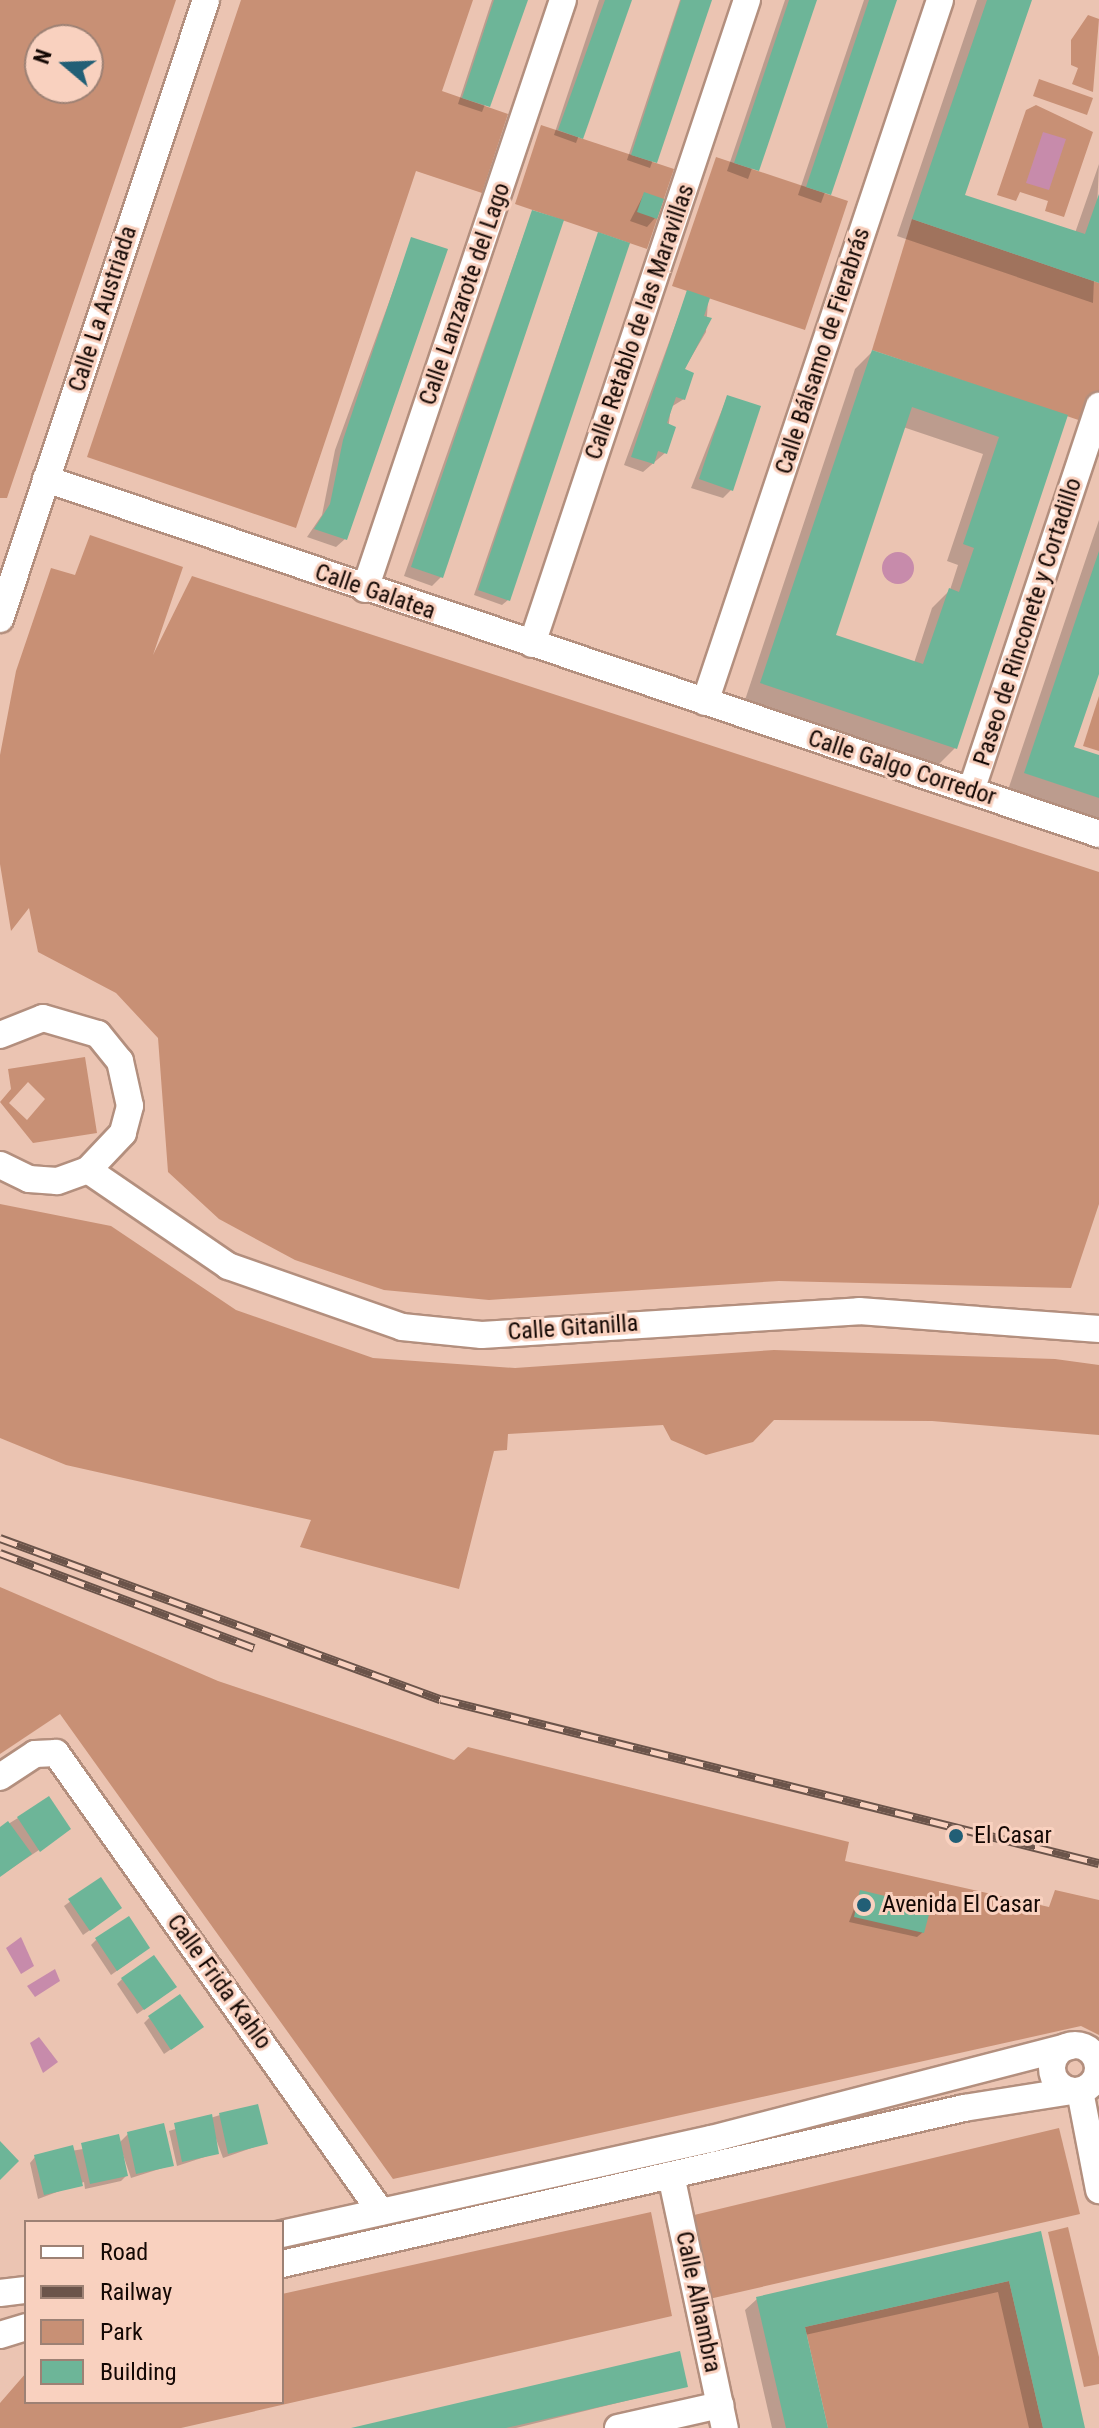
<!DOCTYPE html>
<meta charset="utf-8">
<style>
body{margin:0}
#map{position:relative;width:1099px;height:2428px;overflow:hidden;background:#ebc4b2;font-family:"Roboto Condensed",sans-serif}
div>[style]{position:absolute}
[style*='--x']{left:calc(var(--x)*1px);top:calc(var(--y)*1px);width:calc(var(--w)*1px);rotate:calc(var(--a)*1deg)}
.green>*{inset:0;background:#c89075}
.water>*{inset:0;background:#c78bab}
.round{border-radius:50%}
.shadow>*{inset:0;background:#0003}
.building>*{inset:0;background:#6db598}
.roads{filter:drop-shadow(2px 0 #b38f7e) drop-shadow(-2px 0 #b38f7e) drop-shadow(0 2px #b38f7e) drop-shadow(0 -2px #b38f7e)}
.minor>*{height:26px;margin:-13px;padding:0 13px;transform-origin:13px;border-radius:13px;background:#fff}
.minor>.ring{margin:-13px;padding:0;box-sizing:content-box;background:none;border:26px solid #fff;border-radius:50%}
.rail>*{height:9px;margin-top:-4.5px;transform-origin:0;background:repeating-linear-gradient(90deg,#f9d1bf 0 18px,#6b544a 0 36px);box-sizing:border-box;border-block:2px solid #6b544a}
.dots>*{width:22px;height:22px;translate:-50% -50%;box-sizing:border-box;border:4px solid #f9d1bf;border-radius:50%}
span{translate:-50% -50%;white-space:nowrap;text-align:center;line-height:1.15;-webkit-text-stroke:6px #f9d1bf;paint-order:stroke}
.street-label{font-size:24px;color:#140804}
.poi-label{font-size:24px;color:#140804}
.left{translate:0 -50%;text-align:left}
.legend{position:absolute;left:24px;top:2220px;width:260px;height:184px;box-sizing:border-box;background:#f9d1bf;border:2px solid #9d8174;margin:0;padding:10px 14px;list-style:none;font-size:24px;color:#140804}
.legend li{display:flex;align-items:center;gap:16px;height:40px}
.legend b{width:40px;border:2px solid #9d8174}
.north{position:absolute;left:24px;top:24px;width:80px;height:80px;box-sizing:border-box;background:#f9d1bf;border:2px solid #9d8174;border-radius:50%;rotate:289deg;font-size:22px;font-weight:700;line-height:32px;text-align:center;color:#140804}
.north::after{content:'';display:block;margin:auto;width:28px;height:36px;background:#225f76;clip-path:polygon(50% 0,100% 100%,50% 72%,0 100%)}
</style>
<div id="map">
<div class="green">
<i style="clip-path:polygon(evenodd,0 0,176px 0,7px 498px,0 498px,0 0,40px 40px,88px 40px,88px 88px,40px 88px,40px 40px)"></i>
<i style="clip-path:polygon(241px 0,473px 0,442px 91px,508px 114px,482px 193px,416px 171px,296px 528px,87px 457px)"></i>
<i style="clip-path:polygon(1088px 15px,1099px 19px,1093px 92px,1072px 84px,1078px 68px,1071px 65px,1071px 40px)"></i>
<i style="clip-path:polygon(1039px 79px,1093px 98px,1087px 115px,1033px 96px)"></i>
<i style="clip-path:polygon(1036px 105px,1093px 132px,1064px 217px,1045px 211px,1048px 201px,1020px 192px,1016px 201px,997px 195px,1026px 110px)"></i>
<i style="clip-path:polygon(541px 125px,674px 169px,647px 249px,515px 204px)"></i>
<i style="clip-path:polygon(716px 157px,848px 201px,805px 330px,672px 286px)"></i>
<i style="clip-path:polygon(912px 219px,1099px 283px,1099px 427px,872px 350px)"></i>
<i style="clip-path:polygon(90px 535px,183px 567px,153px 655px,192px 576px,1099px 872px,1099px 1204px,1071px 1288px,779px 1281px,489px 1300px,384px 1290px,295px 1260px,219px 1219px,168px 1172px,158px 1038px,116px 993px,38px 952px,29px 908px,11px 931px,0 864px,0 755px,16px 671px,51px 568px,75px 575px)"></i>
<i style="clip-path:polygon(1099px 696px,1099px 751px,1083px 746px)"></i>
<i style="clip-path:polygon(evenodd,85px 1057px,97px 1133px,33px 1143px,0 1102px,11px 1089px,8px 1069px,85px 1057px,28px 1082px,45px 1099px,27px 1120px,9px 1103px,28px 1082px)"></i>
<i style="clip-path:polygon(0 1204px,111px 1226px,236px 1310px,373px 1358px,515px 1368px,774px 1350px,1055px 1359px,1099px 1365px,1099px 1435px,932px 1421px,774px 1420px,753px 1442px,706px 1455px,671px 1440px,663px 1425px,508px 1434px,507px 1450px,494px 1451px,459px 1589px,300px 1547px,311px 1520px,66px 1465px,0 1438px)"></i>
<i style="clip-path:polygon(0 1587px,218px 1681px,454px 1760px,468px 1747px,849px 1842px,845px 1861px,1049px 1907px,1055px 1890px,1099px 1900px,1099px 2035px,1081px 2026px,393px 2179px,60px 1714px,0 1754px)"></i>
<i style="clip-path:polygon(1059px 2128px,1080px 2214px,709px 2299px,690px 2216px)"></i>
<i style="clip-path:polygon(651px 2212px,672px 2316px,181px 2428px,0 2428px,0 2403px,26px 2373px,26px 2402px,282px 2402px,282px 2294px)"></i>
<i style="clip-path:polygon(1068px 2227px,1099px 2357px,1099px 2384px,1084px 2387px,1048px 2232px)"></i>
<i style="clip-path:polygon(1009px 2281px,1043px 2428px,828px 2428px,805px 2327px)"></i>
</div>
<div class="water">
<i style="clip-path:polygon(1043px 132px,1066px 139px,1049px 190px,1026px 183px)"></i>
<i class="round" style="left:882px;top:552px;width:32px;height:32px"></i>
<i style="clip-path:polygon(21px 1937px,34px 1966px,21px 1974px,6px 1948px)"></i>
<i style="clip-path:polygon(55px 1969px,60px 1981px,35px 1997px,27px 1986px)"></i>
<i style="clip-path:polygon(39px 2037px,58px 2062px,43px 2073px,30px 2043px)"></i>
</div>
<div class="shadow">
<i style="clip-path:polygon(492px 0,526px 0,482px 112px,458px 104px)"></i>
<i style="clip-path:polygon(599px 0,629px 0,576px 143px,554px 135px)"></i>
<i style="clip-path:polygon(680px 0,710px 0,650px 168px,627px 160px)"></i>
<i style="clip-path:polygon(785px 0,814px 0,748px 179px,727px 171px)"></i>
<i style="clip-path:polygon(864px 0,895px 0,821px 203px,798px 195px)"></i>
<i style="clip-path:polygon(977px 0,1030px 0,963px 196px,1075px 233px,1099px 164px,1093px 303px,897px 236px)"></i>
<i style="clip-path:polygon(644px 194px,655px 218px,647px 227px,630px 221px)"></i>
<i style="clip-path:polygon(532px 212px,441px 577px,432px 586px,404px 576px)"></i>
<i style="clip-path:polygon(598px 234px,508px 600px,502px 605px,474px 595px)"></i>
<i style="clip-path:polygon(412px 239px,345px 539px,336px 547px,307px 537px,322px 515px,335px 450px)"></i>
<i style="clip-path:polygon(687px 293px,708px 300px,706px 332px,683px 371px,684px 399px,671px 407px,665px 453px,643px 472px,624px 465px)"></i>
<i style="clip-path:polygon(evenodd,872px 352px,1066px 417px,955px 748px,938px 765px,745px 700px,855px 369px,872px 352px,903px 427px,983px 454px,947px 561px,958px 565px,950px 590px,932px 608px,914px 663px,833px 636px,903px 427px)"></i>
<i style="clip-path:polygon(727px 397px,731px 490px,723px 498px,691px 488px)"></i>
<i style="clip-path:polygon(1099px 520px,1099px 669px,1072px 748px,1099px 757px,1099px 820px,1008px 790px)"></i>
<i style="clip-path:polygon(49px 1799px,63px 1834px,0 1876px,0 1829px)"></i>
<i style="clip-path:polygon(100px 1880px,114px 1913px,83px 1935px,64px 1906px)"></i>
<i style="clip-path:polygon(860px 1893px,923px 1932px,917px 1937px,849px 1922px)"></i>
<i style="clip-path:polygon(96px 1940px,142px 1953px,111px 1975px,91px 1945px)"></i>
<i style="clip-path:polygon(122px 1979px,169px 1992px,137px 2014px,117px 1984px)"></i>
<i style="clip-path:polygon(149px 2018px,196px 2032px,164px 2054px,144px 2023px)"></i>
<i style="clip-path:polygon(220px 2115px,266px 2143px,223px 2158px,212px 2128px,217px 2153px,177px 2166px,169px 2131px)"></i>
<i style="clip-path:polygon(128px 2134px,172px 2165px,131px 2178px,119px 2143px,126px 2176px,121px 2181px,85px 2189px,84px 2182px,38px 2199px,30px 2163px,35px 2157px,119px 2143px)"></i>
<i style="clip-path:polygon(1039px 2233px,1083px 2428px,1029px 2428px,998px 2292px,805px 2335px,826px 2428px,772px 2428px,745px 2310px,757px 2299px)"></i>
<i style="clip-path:polygon(686px 2386px,516px 2428px,355px 2428px)"></i>
</div>
<div class="building">
<i style="clip-path:polygon(494px 0,528px 0,490px 107px,462px 98px)"></i>
<i style="clip-path:polygon(605px 0,632px 0,583px 139px,558px 130px)"></i>
<i style="clip-path:polygon(681px 0,712px 0,657px 163px,631px 155px)"></i>
<i style="clip-path:polygon(789px 0,817px 0,759px 171px,734px 163px)"></i>
<i style="clip-path:polygon(869px 0,897px 0,831px 195px,806px 187px)"></i>
<i style="clip-path:polygon(1032px 0,965px 195px,1085px 234px,1099px 194px,1099px 283px,912px 219px,987px 0)"></i>
<i style="clip-path:polygon(644px 192px,664px 199px,657px 219px,637px 212px)"></i>
<i style="clip-path:polygon(532px 210px,564px 220px,443px 578px,411px 567px)"></i>
<i style="clip-path:polygon(598px 232px,630px 243px,510px 601px,478px 590px)"></i>
<i style="clip-path:polygon(411px 237px,448px 249px,347px 540px,314px 529px,330px 504px,343px 440px)"></i>
<i style="clip-path:polygon(687px 290px,710px 298px,704px 316px,712px 318px,685px 369px,694px 373px,685px 400px,676px 397px,667px 423px,676px 427px,667px 454px,658px 451px,654px 464px,631px 457px)"></i>
<i style="clip-path:polygon(evenodd,872px 350px,1068px 415px,957px 749px,760px 683px,872px 350px,912px 407px,999px 437px,963px 544px,974px 548px,959px 592px,949px 588px,923px 664px,836px 635px,912px 407px)"></i>
<i style="clip-path:polygon(727px 395px,761px 406px,733px 491px,699px 479px)"></i>
<i style="clip-path:polygon(1099px 551px,1099px 674px,1074px 747px,1099px 755px,1099px 798px,1024px 773px)"></i>
<i style="clip-path:polygon(49px 1796px,71px 1829px,40px 1852px,17px 1817px)"></i>
<i style="clip-path:polygon(8px 1821px,32px 1854px,0 1877px,0 1827px)"></i>
<i style="clip-path:polygon(101px 1877px,122px 1908px,90px 1931px,68px 1899px)"></i>
<i style="clip-path:polygon(860px 1890px,931px 1907px,924px 1933px,854px 1917px)"></i>
<i style="clip-path:polygon(129px 1916px,150px 1948px,117px 1971px,95px 1938px)"></i>
<i style="clip-path:polygon(154px 1955px,177px 1987px,144px 2010px,121px 1978px)"></i>
<i style="clip-path:polygon(180px 1994px,204px 2027px,171px 2050px,148px 2016px)"></i>
<i style="clip-path:polygon(258px 2104px,268px 2144px,228px 2154px,219px 2113px)"></i>
<i style="clip-path:polygon(212px 2114px,219px 2154px,182px 2162px,174px 2123px)"></i>
<i style="clip-path:polygon(164px 2123px,174px 2166px,136px 2174px,127px 2132px)"></i>
<i style="clip-path:polygon(119px 2134px,128px 2176px,90px 2184px,81px 2143px)"></i>
<i style="clip-path:polygon(0 2141px,19px 2161px,0 2180px)"></i>
<i style="clip-path:polygon(73px 2145px,83px 2186px,44px 2195px,34px 2155px)"></i>
<i style="clip-path:polygon(1041px 2231px,1085px 2428px,1043px 2428px,1009px 2281px,805px 2327px,828px 2428px,786px 2428px,756px 2297px)"></i>
<i style="clip-path:polygon(680px 2351px,688px 2387px,506px 2428px,351px 2428px)"></i>
</div>
<div class="roads">
<div class="minor">
<i style="--x:46;--y:479;--w:1111;--a:18.63"></i>
<i style="--x:365;--y:589;--w:621;--a:-71.42"></i>
<i style="--x:0;--y:619;--w:652;--a:-71.59"></i>
<i style="--x:532;--y:644;--w:679;--a:-71.54"></i>
<i style="--x:705;--y:702;--w:740;--a:-71.49"></i>
<i style="--x:971;--y:791;--w:406;--a:-71.6"></i>
<i style="--x:0;--y:1035;--w:46;--a:-21.6"></i>
<i style="--x:43;--y:1018;--w:57;--a:16.2"></i>
<i style="--x:98;--y:1034;--w:35;--a:51"></i>
<i style="--x:120;--y:1061;--w:46;--a:77.5"></i>
<i style="--x:130;--y:1106;--w:28;--a:105"></i>
<i style="--x:123;--y:1133;--w:51;--a:133.4"></i>
<i style="--x:88;--y:1170;--w:33;--a:160"></i>
<i style="--x:57;--y:1181;--w:28;--a:-176"></i>
<i style="--x:29;--y:1179;--w:32;--a:-154"></i>
<i style="--x:88;--y:1170;--w:170;--a:34.4"></i>
<i style="--x:228;--y:1266;--w:184;--a:19.3"></i>
<i style="--x:402;--y:1327;--w:80;--a:5.7"></i>
<i style="--x:482;--y:1335;--w:378;--a:-3.6"></i>
<i style="--x:859;--y:1311;--w:241;--a:4.3"></i>
<i style="--x:0;--y:1777;--w:42;--a:-33.3"></i>
<i style="--x:35;--y:1754;--w:21;--a:-3"></i>
<i style="--x:56;--y:1753;--w:562;--a:54.7"></i>
<i class="ring" style="left:1052px;top:2045px;width:20px;height:20px"></i>
<i style="--x:1080;--y:2091;--w:101;--a:79.1"></i>
<i style="--x:671;--y:2175;--w:259;--a:78"></i>
<i style="--x:282;--y:2234;--w:439;--a:-12.5"></i>
<i style="--x:711;--y:2139;--w:371;--a:-14.5"></i>
<i style="--x:282;--y:2264;--w:700;--a:-12.88"></i>
<i style="--x:964;--y:2108;--w:108;--a:-9"></i>
<i style="--x:0;--y:2293;--w:26;--a:-7"></i>
<i style="--x:0;--y:2335;--w:27;--a:-17"></i>
<i style="--x:618;--y:2428;--w:105;--a:-12.7"></i>
</div>
</div>
<div class="rail">
<i style="--x:0;--y:1538;--w:469;--a:20.1"></i>
<i style="--x:441;--y:1699;--w:678;--a:14"></i>
<i style="--x:0;--y:1553;--w:271;--a:20.5"></i>
</div>
<div class="dots">
<i style="left:956px;top:1836px;background:#225f76"></i>
<i style="left:864px;top:1905px;background:#225f76"></i>
</div>
<div class="street-label">
<span style="left:465px;top:294px;rotate:-71deg">Calle Lanzarote del Lago</span>
<span style="left:103px;top:309px;rotate:-72deg">Calle La Austriada</span>
<span style="left:640px;top:322px;rotate:-71deg">Calle Retablo de las Maravillas</span>
<span style="left:823px;top:351px;rotate:-72deg">Calle Bálsamo de Fierabrás</span>
<span style="left:375px;top:592px;rotate:19deg">Calle Galatea</span>
<span style="left:1028px;top:622px;rotate:-72deg">Paseo de Rinconete y Cortadillo</span>
<span style="left:902px;top:768px;rotate:18deg">Calle Galgo Corredor</span>
<span style="left:573px;top:1328px;rotate:-4deg">Calle Gitanilla</span>
<span style="left:219px;top:1982px;rotate:54deg">Calle Frida Kahlo</span>
<span style="left:698px;top:2302px;rotate:78deg">Calle Alhambra</span>
</div>
<div class="poi-label">
<span class="left" style="left:974px;top:1836px">El Casar</span>
<span class="left" style="left:882px;top:1905px">Avenida El Casar</span>
</div>
<ul class="legend">
<li><b style="height:10px;background:#fff"></b>Road</li>
<li><b style="height:10px;background:#6b544a"></b>Railway</li>
<li><b style="height:22px;background:#c89075"></b>Park</li>
<li><b style="height:22px;background:#6db598"></b>Building</li>
</ul>
<div class="north">N</div>
</div>
